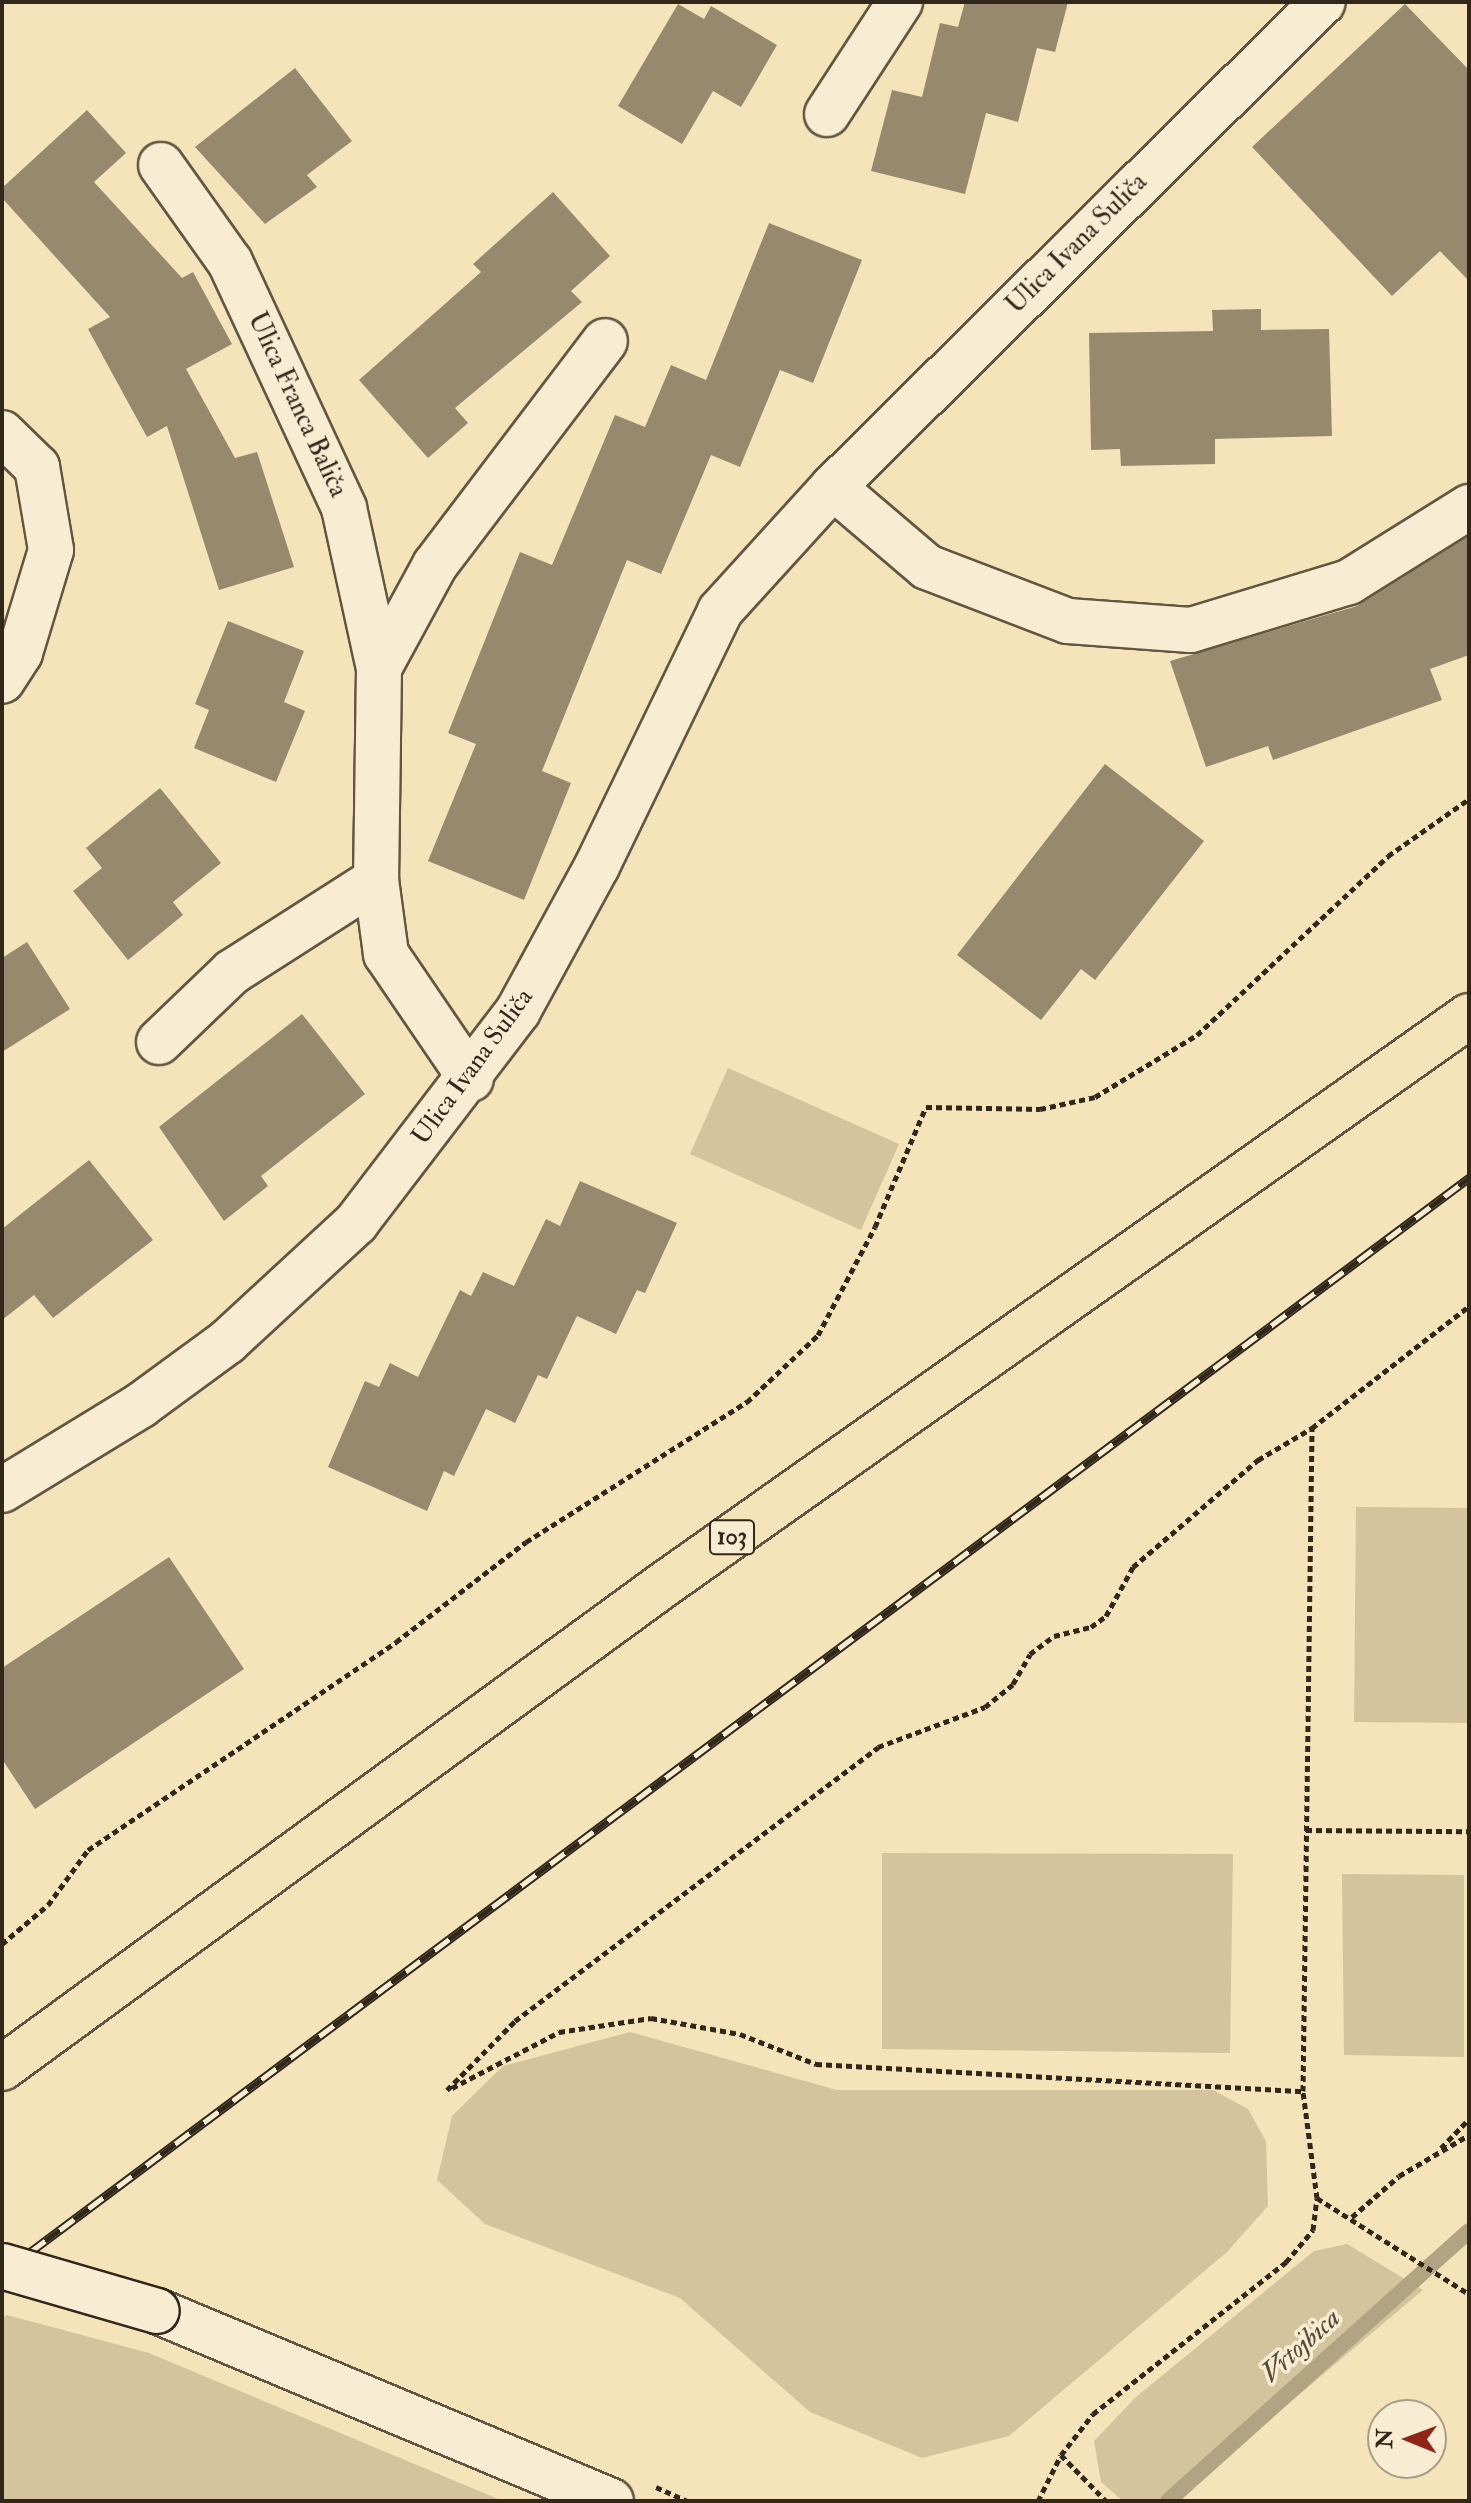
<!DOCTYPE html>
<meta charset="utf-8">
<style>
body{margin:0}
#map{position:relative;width:1471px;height:2503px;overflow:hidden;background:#f5e4b9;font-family:"IM FELL Double Pica",serif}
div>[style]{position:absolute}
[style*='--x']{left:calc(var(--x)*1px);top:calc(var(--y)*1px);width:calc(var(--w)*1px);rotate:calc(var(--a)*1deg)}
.green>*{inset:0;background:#d4c49e}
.stream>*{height:16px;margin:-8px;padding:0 8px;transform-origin:8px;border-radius:8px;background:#b2a483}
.building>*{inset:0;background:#97896d}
.path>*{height:5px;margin-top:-2.5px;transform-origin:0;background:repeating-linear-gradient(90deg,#31271a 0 6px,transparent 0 10px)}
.roads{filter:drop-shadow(2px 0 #625642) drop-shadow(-2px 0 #625642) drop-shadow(0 2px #625642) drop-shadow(0 -2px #625642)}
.street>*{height:44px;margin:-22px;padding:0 22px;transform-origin:22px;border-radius:22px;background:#f8edd2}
.secondary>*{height:44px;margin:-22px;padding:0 22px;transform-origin:22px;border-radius:22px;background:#f8edd2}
.primary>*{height:44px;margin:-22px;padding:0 22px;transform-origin:22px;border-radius:22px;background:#f5e4b9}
.rail>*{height:9px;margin-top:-4.5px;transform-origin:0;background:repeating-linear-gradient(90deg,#f8edd2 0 18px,#31271a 0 36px);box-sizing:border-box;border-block:2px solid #31271a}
.bridges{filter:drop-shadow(2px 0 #31271a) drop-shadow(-2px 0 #31271a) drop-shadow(0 2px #31271a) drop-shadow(0 -2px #31271a)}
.secondary-bridge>*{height:44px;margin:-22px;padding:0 22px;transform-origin:22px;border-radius:22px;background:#f8edd2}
span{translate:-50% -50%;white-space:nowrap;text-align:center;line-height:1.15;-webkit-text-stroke:7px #f8edd2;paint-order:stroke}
.shield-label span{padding:2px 6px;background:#f8edd2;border:2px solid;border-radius:6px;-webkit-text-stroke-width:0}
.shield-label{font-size:24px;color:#31271a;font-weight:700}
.street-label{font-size:26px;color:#31271a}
.water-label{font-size:28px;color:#584c3a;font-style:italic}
.frame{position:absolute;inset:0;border:4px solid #31271a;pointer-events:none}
.north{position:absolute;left:1367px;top:2399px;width:80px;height:80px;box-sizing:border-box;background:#f8edd2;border:2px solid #a89e88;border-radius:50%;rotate:271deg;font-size:22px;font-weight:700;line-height:32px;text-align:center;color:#31271a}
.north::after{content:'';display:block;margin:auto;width:28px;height:36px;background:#8f2418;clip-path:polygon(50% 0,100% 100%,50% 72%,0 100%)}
</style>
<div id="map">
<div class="green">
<i style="clip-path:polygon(728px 1068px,899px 1144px,861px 1230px,690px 1154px)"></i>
<i style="clip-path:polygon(1356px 1507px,1469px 1508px,1469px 1723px,1354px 1722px)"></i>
<i style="clip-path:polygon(882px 1853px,1233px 1854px,1230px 2053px,882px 2049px)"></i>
<i style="clip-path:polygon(1342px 1874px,1464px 1875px,1464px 2057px,1344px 2055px)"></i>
<i style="clip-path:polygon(630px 2032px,837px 2090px,1213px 2090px,1248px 2109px,1266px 2141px,1268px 2206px,1227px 2252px,1009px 2436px,922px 2458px,810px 2412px,680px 2298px,485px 2224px,437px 2180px,452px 2116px,503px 2066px)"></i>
<i style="clip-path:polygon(1347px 2244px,1423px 2290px,1173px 2501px,1123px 2501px,1101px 2482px,1094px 2441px,1136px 2397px,1314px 2251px)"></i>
<i style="clip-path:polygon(7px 2315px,149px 2353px,503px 2501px,2px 2501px,2px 2318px)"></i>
</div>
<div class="stream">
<i style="--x:1168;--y:2501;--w:404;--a:-41.9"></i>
</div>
<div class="building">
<i style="clip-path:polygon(965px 2px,1068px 2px,1055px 52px,1037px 48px,1018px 122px,986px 113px,965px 194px,871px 171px,892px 90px,922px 97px,940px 23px,958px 27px)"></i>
<i style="clip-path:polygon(678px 4px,704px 19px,711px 6px,777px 45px,741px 107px,713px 91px,682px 144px,618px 106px)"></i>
<i style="clip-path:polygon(1405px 4px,1469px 70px,1469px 281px,1440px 251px,1392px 296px,1252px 147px)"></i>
<i style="clip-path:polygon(295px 68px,352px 141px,307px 175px,317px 187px,265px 224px,195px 147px)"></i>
<i style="clip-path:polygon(87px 110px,126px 153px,94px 182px,182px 278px,193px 272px,232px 344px,186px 369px,235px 458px,257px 452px,294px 567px,219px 590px,167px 426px,147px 437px,88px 329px,110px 317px,2px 198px,2px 188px)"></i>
<i style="clip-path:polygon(553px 192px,610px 256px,571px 291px,582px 302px,455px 408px,468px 423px,428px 458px,359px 380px,481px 272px,473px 264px)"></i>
<i style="clip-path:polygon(769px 223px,862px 260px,813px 383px,780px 370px,740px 467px,711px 455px,661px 574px,627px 560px,542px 771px,571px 783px,524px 900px,428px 861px,476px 744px,448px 733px,520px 552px,552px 565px,615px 415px,645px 427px,671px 365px,706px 380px)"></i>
<i style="clip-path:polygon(1261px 309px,1261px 330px,1329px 329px,1332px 436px,1215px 439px,1215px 464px,1121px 466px,1120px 449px,1091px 450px,1089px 333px,1213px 331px,1212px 310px)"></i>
<i style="clip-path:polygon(1469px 536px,1469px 655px,1430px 669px,1442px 700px,1273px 760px,1268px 746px,1206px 767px,1170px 661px,1357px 606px)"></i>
<i style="clip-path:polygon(228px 621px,304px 651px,284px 702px,305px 711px,276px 782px,194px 748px,209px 710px,195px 704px)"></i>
<i style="clip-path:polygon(1105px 764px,1204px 841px,1095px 980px,1081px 969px,1041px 1020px,957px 955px)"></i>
<i style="clip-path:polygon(160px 788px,221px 863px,173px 902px,183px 915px,128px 960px,73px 891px,102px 868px,86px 848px)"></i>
<i style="clip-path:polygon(27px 942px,70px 1009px,2px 1052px,2px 958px)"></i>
<i style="clip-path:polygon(302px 1014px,365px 1094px,261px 1176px,268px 1186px,224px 1221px,159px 1127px)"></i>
<i style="clip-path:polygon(89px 1160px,153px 1240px,53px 1318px,34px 1295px,2px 1320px,2px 1229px)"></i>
<i style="clip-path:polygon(580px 1181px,677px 1223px,645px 1293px,637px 1290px,616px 1334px,577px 1316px,547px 1379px,538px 1375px,515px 1423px,486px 1409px,454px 1476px,444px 1471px,427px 1511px,328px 1467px,365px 1381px,379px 1387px,390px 1363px,418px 1377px,460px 1290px,471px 1296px,483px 1272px,514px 1286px,546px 1219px,560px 1226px)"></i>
<i style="clip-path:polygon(169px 1557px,244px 1669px,35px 1809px,2px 1759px,2px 1668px)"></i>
</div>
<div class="path">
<i style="--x:1306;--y:1830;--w:163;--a:0.4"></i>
<i style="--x:2;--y:1944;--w:60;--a:-40.3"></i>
<i style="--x:48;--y:1905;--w:68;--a:-54"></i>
<i style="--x:88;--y:1850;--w:372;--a:-34"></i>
<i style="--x:396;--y:1642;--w:164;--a:-37.6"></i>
<i style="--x:526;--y:1542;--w:262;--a:-32.4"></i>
<i style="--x:747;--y:1402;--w:98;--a:-43.3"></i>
<i style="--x:818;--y:1335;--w:122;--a:-62.2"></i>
<i style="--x:875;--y:1227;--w:130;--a:-67"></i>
<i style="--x:926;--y:1107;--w:114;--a:1"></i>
<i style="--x:1040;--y:1109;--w:56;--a:-12.3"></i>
<i style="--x:1095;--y:1097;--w:119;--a:-31.3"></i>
<i style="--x:1197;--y:1035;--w:262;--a:-43.1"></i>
<i style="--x:1388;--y:856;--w:99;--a:-35.1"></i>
<i style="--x:452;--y:2088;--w:121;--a:-27.6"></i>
<i style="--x:559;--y:2032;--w:93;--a:-8.7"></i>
<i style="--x:651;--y:2018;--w:90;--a:10.2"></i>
<i style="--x:740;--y:2034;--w:82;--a:21.5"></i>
<i style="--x:816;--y:2064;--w:488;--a:3.2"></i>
<i style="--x:447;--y:2090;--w:97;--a:-45.4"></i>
<i style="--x:515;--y:2021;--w:455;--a:-37"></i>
<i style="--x:878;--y:1747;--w:114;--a:-20.5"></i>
<i style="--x:985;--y:1707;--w:36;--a:-39"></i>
<i style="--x:1013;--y:1684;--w:34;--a:-60"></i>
<i style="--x:1030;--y:1654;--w:30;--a:-37"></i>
<i style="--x:1054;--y:1636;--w:38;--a:-14"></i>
<i style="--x:1091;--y:1627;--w:19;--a:-36"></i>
<i style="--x:1106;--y:1616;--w:56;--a:-61.1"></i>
<i style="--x:1133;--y:1567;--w:165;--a:-40.6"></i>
<i style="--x:1258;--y:1460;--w:63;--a:-30.7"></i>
<i style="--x:1312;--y:1428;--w:199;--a:-37.8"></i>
<i style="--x:1441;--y:2148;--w:40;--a:-46"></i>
<i style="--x:1317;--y:2198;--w:180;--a:32.3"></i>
<i style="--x:1352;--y:2217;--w:62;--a:-41.1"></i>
<i style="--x:1399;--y:2176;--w:81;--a:-30.4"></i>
<i style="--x:1061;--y:2455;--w:64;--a:45.6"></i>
<i style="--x:656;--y:2487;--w:35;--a:24"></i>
<i style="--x:1038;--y:2501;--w:51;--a:-63.4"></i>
<i style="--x:1061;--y:2455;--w:52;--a:-52"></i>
<i style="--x:1093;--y:2414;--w:246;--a:-38.2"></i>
<i style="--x:1286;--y:2262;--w:42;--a:-49.8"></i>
<i style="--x:1313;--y:2230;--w:32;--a:-83"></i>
<i style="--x:1317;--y:2198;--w:108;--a:-97.5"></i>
<i style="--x:1303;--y:2091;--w:663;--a:-89.22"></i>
</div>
<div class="roads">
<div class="street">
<i style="--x:827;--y:114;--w:134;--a:-56.9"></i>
<i style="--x:161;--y:165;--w:119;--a:54.6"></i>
<i style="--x:230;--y:262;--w:271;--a:65.1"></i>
<i style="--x:344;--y:508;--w:164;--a:77.7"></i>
<i style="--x:379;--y:668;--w:212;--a:90.8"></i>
<i style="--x:376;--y:880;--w:75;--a:82.3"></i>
<i style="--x:386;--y:954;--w:151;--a:55.8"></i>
<i style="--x:2;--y:433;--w:49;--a:44.2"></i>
<i style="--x:37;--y:467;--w:84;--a:80.4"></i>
<i style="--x:51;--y:550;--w:108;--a:106.8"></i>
<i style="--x:20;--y:653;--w:33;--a:123"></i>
<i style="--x:833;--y:487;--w:123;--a:40.4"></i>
<i style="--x:927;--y:567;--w:151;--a:21"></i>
<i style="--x:1068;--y:621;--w:123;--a:4.2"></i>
<i style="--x:1191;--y:630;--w:165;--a:-16.9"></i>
<i style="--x:1349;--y:582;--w:142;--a:-32"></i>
<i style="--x:379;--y:668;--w:117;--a:-61.5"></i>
<i style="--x:435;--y:565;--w:281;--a:-52.8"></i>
<i style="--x:159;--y:1042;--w:101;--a:-43.8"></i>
<i style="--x:232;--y:972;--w:171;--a:-32.6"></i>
<i style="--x:2;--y:1490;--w:163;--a:-31.4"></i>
<i style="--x:141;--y:1405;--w:107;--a:-36.2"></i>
<i style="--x:227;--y:1342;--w:176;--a:-42.7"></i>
<i style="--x:356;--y:1223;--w:267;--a:-52.6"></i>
<i style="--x:518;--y:1011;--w:165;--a:-61.4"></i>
<i style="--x:597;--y:866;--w:283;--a:-64.2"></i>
<i style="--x:720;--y:611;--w:168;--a:-47.7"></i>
<i style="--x:833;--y:487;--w:689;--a:-44.71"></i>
</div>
<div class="secondary">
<i style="--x:157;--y:2311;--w:492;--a:22.7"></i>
</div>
<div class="primary">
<i style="--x:2;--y:2068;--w:822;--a:-36.15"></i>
<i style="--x:666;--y:1583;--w:983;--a:-35.23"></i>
</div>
</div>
<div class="rail">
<i style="--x:2;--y:2273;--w:1831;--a:-36.74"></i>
</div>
<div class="bridges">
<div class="secondary-bridge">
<i style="--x:2;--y:2266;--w:161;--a:16.2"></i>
</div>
</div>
<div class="shield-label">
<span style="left:732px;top:1537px">103</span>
</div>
<div class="street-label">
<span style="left:1077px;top:244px;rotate:-45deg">Ulica Ivana Suliča</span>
<span style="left:297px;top:405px;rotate:65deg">Ulica Franca Baliča</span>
<span style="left:473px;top:1067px;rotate:-54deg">Ulica Ivana Suliča</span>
</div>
<div class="water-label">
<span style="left:1301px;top:2346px;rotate:-42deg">Vrtojbica</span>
</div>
<div class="frame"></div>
<div class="north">N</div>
</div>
